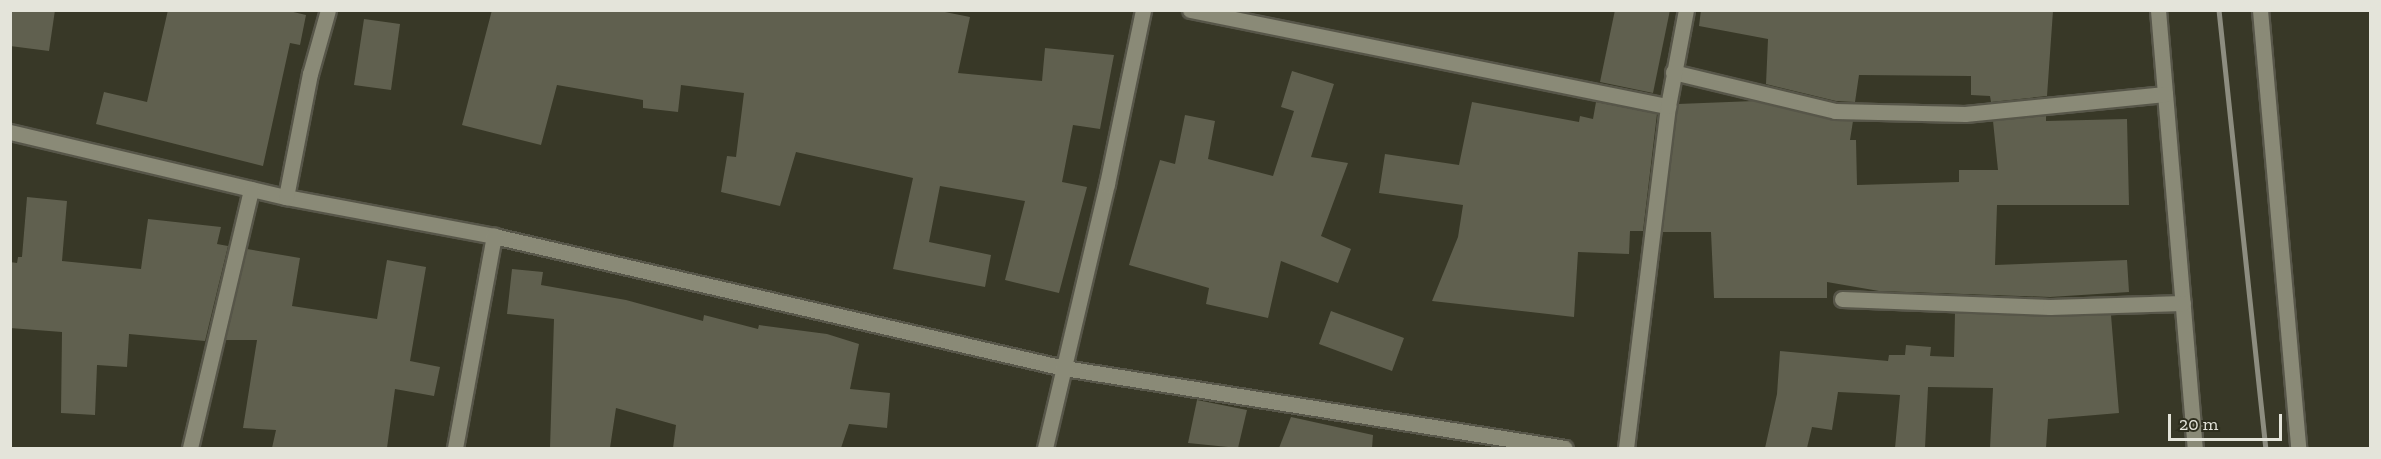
<!DOCTYPE html>
<style>
body{margin:0}
#map{position:relative;width:2381px;height:459px;overflow:hidden;background:#383827;font-family:"Zilla Slab",serif}
div>[style]{position:absolute}
[style*='--x']{left:calc(var(--x)*1px);top:calc(var(--y)*1px);width:calc(var(--w)*1px);rotate:calc(var(--a)*1deg)}
.building>*{inset:0;background:#60604f}
.roads{filter:drop-shadow(2px 0 #575649) drop-shadow(-2px 0 #575649) drop-shadow(0 2px #575649) drop-shadow(0 -2px #575649)}
.street>*{height:15px;margin:-7.5px;padding:0 7.5px;transform-origin:7.5px;border-radius:7.5px;background:#8a8a77}
.rail>*{height:4.5px;margin:-2.25px;padding:0 2.25px;transform-origin:2.25px;border-radius:2.25px;background:#8d8d80}
span{translate:-50% -50%;white-space:nowrap;text-align:center;line-height:1.15;-webkit-text-stroke:6px #2e2e1e;paint-order:stroke}
.frame{position:absolute;inset:0;border:12px solid #e4e4da;pointer-events:none}
.scale{position:absolute;left:2168px;top:414px;width:114px;height:27px;box-sizing:border-box;border:3px solid #e4e4da;border-top:0;padding-left:8px;font-size:18px;line-height:21px;white-space:nowrap;color:#e4e4da;-webkit-text-stroke:4px #2e2e1e;paint-order:stroke}
</style>
<div id="map">
<div class="building">
<i style="clip-path:polygon(10px 10px,55px 10px,49px 51px,10px 46px)"></i>
<i style="clip-path:polygon(168px 10px,285px 10px,306px 15px,300px 45px,290px 43px,263px 166px,96px 124px,104px 92px,147px 102px)"></i>
<i style="clip-path:polygon(492px 10px,935px 10px,970px 17px,958px 73px,1042px 81px,1045px 48px,1114px 55px,1100px 129px,1073px 125px,1062px 182px,1087px 187px,1059px 293px,1005px 280px,1025px 201px,940px 186px,929px 242px,991px 255px,985px 287px,893px 269px,913px 178px,796px 152px,780px 206px,721px 192px,727px 156px,736px 157px,744px 93px,681px 85px,678px 112px,643px 108px,643px 100px,557px 85px,541px 145px,462px 125px)"></i>
<i style="clip-path:polygon(1615px 10px,1670px 10px,1653px 93px,1600px 82px)"></i>
<i style="clip-path:polygon(1701px 10px,2053px 11px,2047px 96px,1991px 102px,1990px 96px,1971px 95px,1971px 76px,1859px 75px,1855px 102px,1836px 101px,1766px 84px,1768px 39px,1699px 26px)"></i>
<i style="clip-path:polygon(364px 19px,400px 24px,391px 90px,354px 85px)"></i>
<i style="clip-path:polygon(1292px 71px,1334px 84px,1311px 157px,1348px 163px,1321px 236px,1351px 249px,1338px 283px,1281px 261px,1268px 318px,1206px 304px,1209px 288px,1129px 265px,1160px 160px,1175px 164px,1185px 115px,1215px 121px,1208px 159px,1273px 176px,1294px 111px,1281px 107px)"></i>
<i style="clip-path:polygon(1754px 101px,1833px 120px,1853px 121px,1850px 140px,1856px 140px,1857px 185px,1959px 182px,1959px 170px,1998px 170px,1993px 121px,2046px 116px,2046px 121px,2127px 119px,2129px 205px,1997px 205px,1995px 265px,2127px 260px,2129px 292px,2050px 297px,1879px 291px,1827px 282px,1827px 298px,1714px 298px,1711px 232px,1662px 232px,1678px 104px)"></i>
<i style="clip-path:polygon(1472px 102px,1579px 122px,1580px 116px,1593px 119px,1596px 102px,1657px 114px,1643px 231px,1630px 231px,1629px 254px,1578px 252px,1574px 317px,1432px 301px,1458px 237px,1463px 205px,1379px 193px,1385px 154px,1459px 165px)"></i>
<i style="clip-path:polygon(27px 197px,67px 201px,62px 261px,141px 269px,148px 219px,221px 227px,217px 244px,228px 246px,205px 341px,129px 334px,127px 367px,97px 365px,95px 415px,61px 413px,62px 332px,10px 328px,10px 262px,17px 263px,18px 257px,22px 257px)"></i>
<i style="clip-path:polygon(247px 249px,300px 258px,292px 306px,377px 319px,387px 260px,426px 267px,410px 361px,440px 367px,434px 396px,395px 389px,387px 448px,272px 448px,276px 430px,243px 428px,257px 340px,225px 340px)"></i>
<i style="clip-path:polygon(512px 269px,543px 272px,541px 285px,626px 300px,703px 321px,704px 315px,758px 329px,759px 325px,827px 334px,859px 344px,850px 389px,890px 393px,887px 428px,849px 424px,841px 448px,673px 448px,676px 425px,616px 408px,610px 448px,550px 448px,554px 319px,507px 314px)"></i>
<i style="clip-path:polygon(1331px 311px,1404px 338px,1392px 371px,1319px 344px)"></i>
<i style="clip-path:polygon(1955px 313px,2111px 315px,2119px 413px,2048px 419px,2046px 448px,1990px 448px,1993px 388px,1928px 387px,1925px 448px,1895px 448px,1900px 395px,1838px 392px,1832px 430px,1812px 427px,1807px 448px,1765px 448px,1777px 394px,1780px 351px,1888px 361px,1889px 355px,1905px 355px,1906px 345px,1931px 347px,1930px 356px,1954px 357px)"></i>
<i style="clip-path:polygon(1197px 400px,1247px 410px,1238px 448px,1188px 443px)"></i>
<i style="clip-path:polygon(1291px 417px,1373px 435px,1372px 448px,1279px 448px)"></i>
</div>
<div class="roads">
<div class="street">
<i style="--x:1190;--y:10;--w:488;--a:11.4"></i>
<i style="--x:2158;--y:10;--w:440;--a:85.2"></i>
<i style="--x:2260;--y:10;--w:440;--a:85"></i>
<i style="--x:1673;--y:72;--w:167;--a:13.5"></i>
<i style="--x:1835;--y:111;--w:130;--a:1.3"></i>
<i style="--x:1965;--y:114;--w:201;--a:-5.7"></i>
<i style="--x:10;--y:132;--w:284;--a:13.3"></i>
<i style="--x:286;--y:197;--w:212;--a:10.6"></i>
<i style="--x:494;--y:236;--w:585;--a:13.04"></i>
<i style="--x:1064;--y:368;--w:507;--a:9.07"></i>
<i style="--x:286;--y:197;--w:125;--a:-79"></i>
<i style="--x:310;--y:74;--w:66;--a:-74.3"></i>
<i style="--x:1842;--y:299;--w:208;--a:2.2"></i>
<i style="--x:2050;--y:307;--w:133;--a:-1.7"></i>
<i style="--x:190;--y:448;--w:266;--a:-76.7"></i>
<i style="--x:455;--y:448;--w:216;--a:-79.6"></i>
<i style="--x:1045;--y:448;--w:271;--a:-76.8"></i>
<i style="--x:1107;--y:184;--w:178;--a:-78.3"></i>
<i style="--x:1626;--y:448;--w:345;--a:-83"></i>
<i style="--x:1668;--y:106;--w:98;--a:-79.4"></i>
</div>
</div>
<div class="rail">
<i style="--x:2219;--y:10;--w:441;--a:83.9"></i>
</div>
<div class="frame"></div>
<div class="scale">20 m</div>
</div>
